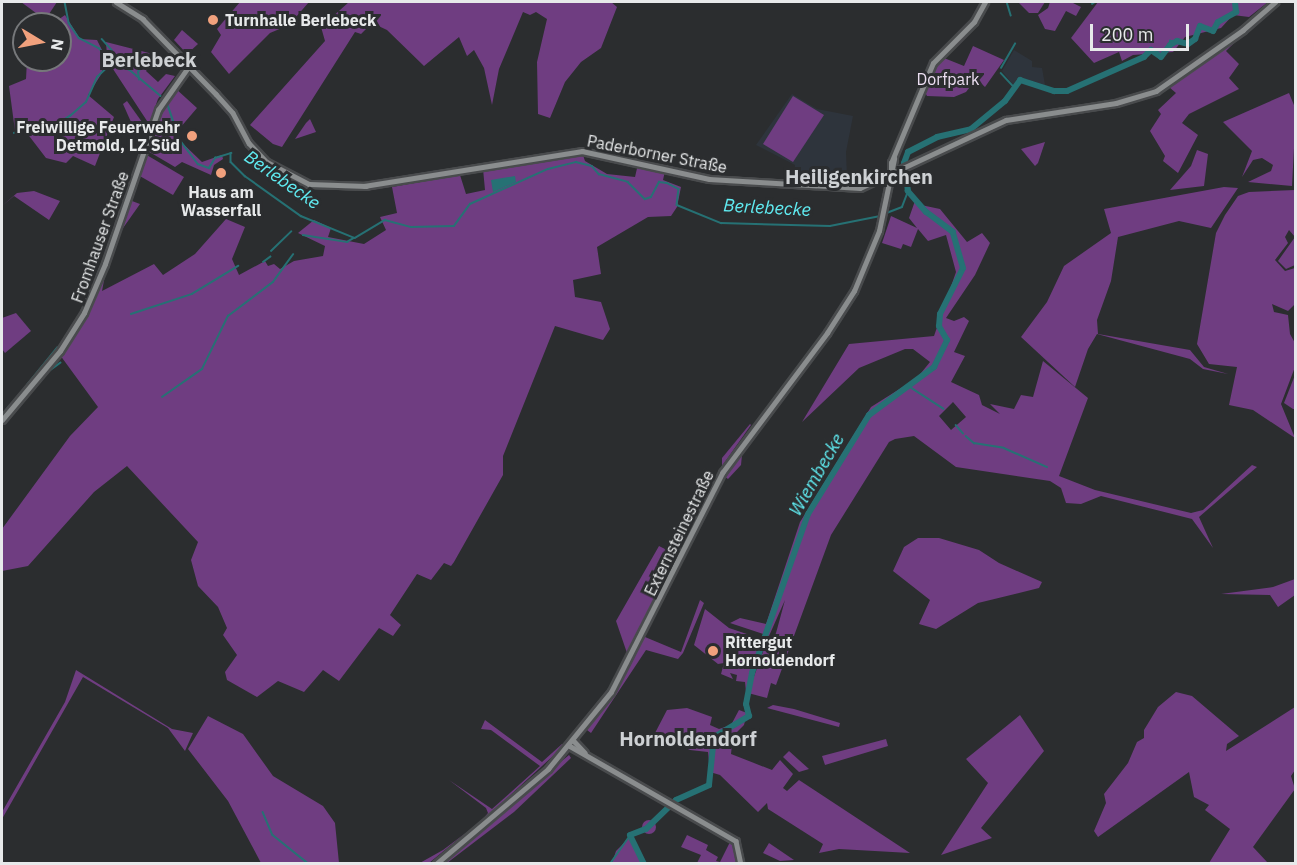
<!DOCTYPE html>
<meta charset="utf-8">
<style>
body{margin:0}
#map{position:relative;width:1297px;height:865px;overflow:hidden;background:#2b2d2f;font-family:"IBM Plex Sans",sans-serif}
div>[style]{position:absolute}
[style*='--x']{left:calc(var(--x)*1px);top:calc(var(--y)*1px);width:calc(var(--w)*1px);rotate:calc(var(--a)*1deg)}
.built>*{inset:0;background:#2e343c}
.green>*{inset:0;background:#6f3d81}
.round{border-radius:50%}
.water>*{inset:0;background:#267174}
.stream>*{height:1.5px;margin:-0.75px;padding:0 0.75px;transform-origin:0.75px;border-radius:0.75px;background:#267174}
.river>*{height:6px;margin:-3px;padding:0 3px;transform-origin:3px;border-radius:3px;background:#267174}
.roads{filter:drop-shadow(2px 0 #494b4d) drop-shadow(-2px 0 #494b4d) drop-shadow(0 2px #494b4d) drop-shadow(0 -2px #494b4d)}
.secondary>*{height:4.5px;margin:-2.25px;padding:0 2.25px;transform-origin:2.25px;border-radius:2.25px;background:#8a8d8e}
.dots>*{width:16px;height:16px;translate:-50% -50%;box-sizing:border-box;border:3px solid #2b2d2f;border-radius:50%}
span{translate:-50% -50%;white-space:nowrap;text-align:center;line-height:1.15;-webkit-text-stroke:6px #2b2d2f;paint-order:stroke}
.poi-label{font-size:16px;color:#e7e9ea;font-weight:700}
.left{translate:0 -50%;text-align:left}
.right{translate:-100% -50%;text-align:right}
.park-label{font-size:16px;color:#ecdff2}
.street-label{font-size:16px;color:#e7e9ea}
.water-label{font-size:18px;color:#60ecf2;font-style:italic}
.quarter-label{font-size:20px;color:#ced1d4;font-weight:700}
.frame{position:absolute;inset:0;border:3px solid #e7e9ea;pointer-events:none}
.north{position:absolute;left:12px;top:12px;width:60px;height:60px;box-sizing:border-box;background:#2b2d2f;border:2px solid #76787a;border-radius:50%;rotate:100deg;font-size:16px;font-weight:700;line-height:24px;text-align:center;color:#e7e9ea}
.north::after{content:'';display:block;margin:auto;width:21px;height:27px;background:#f1a17d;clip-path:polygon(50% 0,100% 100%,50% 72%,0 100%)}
.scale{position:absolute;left:1090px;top:24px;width:99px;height:27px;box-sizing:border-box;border:3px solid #e7e9ea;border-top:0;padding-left:8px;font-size:18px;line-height:21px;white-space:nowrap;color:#e7e9ea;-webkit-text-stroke:4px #2b2d2f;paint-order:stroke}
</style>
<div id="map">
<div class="built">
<i style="clip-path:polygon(1014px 50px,1032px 61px,1032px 67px,1042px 68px,1045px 85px,1026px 79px,1014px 86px,1002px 71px)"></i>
<i style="clip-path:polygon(792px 94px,817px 109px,853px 116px,846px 152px,847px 177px,795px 174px,795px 165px,756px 145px)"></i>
</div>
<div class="green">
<i style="clip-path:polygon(21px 2px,57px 2px,49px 14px,55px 22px,65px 15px,80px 39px,97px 40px,102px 50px,102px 73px,88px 95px,114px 117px,95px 166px,73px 156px,66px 163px,46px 158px,23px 128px,15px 131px,9px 86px,26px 79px,27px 60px,60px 60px,60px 24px,51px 24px)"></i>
<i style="clip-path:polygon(240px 2px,309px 2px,289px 25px,270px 33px,229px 74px,211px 52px,221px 35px,217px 29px)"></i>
<i style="clip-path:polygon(349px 2px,611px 2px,617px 7px,601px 48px,581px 62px,565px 82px,550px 118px,538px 114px,537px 62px,547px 19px,536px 12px,530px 15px,523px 12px,499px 69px,492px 105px,484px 68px,474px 50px,467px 56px,459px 37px,424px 66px,387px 30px,372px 23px,361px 34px,355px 32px,282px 147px,273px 144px,250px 125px,325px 41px,321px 27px)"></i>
<i style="clip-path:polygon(1018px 2px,1045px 2px,1038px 13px,1029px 13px)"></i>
<i style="clip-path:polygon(1050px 2px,1071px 2px,1081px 7px,1076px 16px,1066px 11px,1055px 31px,1045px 29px,1038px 15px,1048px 8px)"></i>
<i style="clip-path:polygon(1098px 2px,1268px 2px,1249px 17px,1233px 15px,1221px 28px,1185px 37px,1173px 52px,1133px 55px,1122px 61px,1119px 52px,1094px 63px,1071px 38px)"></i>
<i style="clip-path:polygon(182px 30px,198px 44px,187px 54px,174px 40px)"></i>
<i style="clip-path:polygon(1245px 32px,1226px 51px,1239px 64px,1229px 78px,1239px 89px,1189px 114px,1182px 123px,1198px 135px,1178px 173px,1163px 161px,1165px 156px,1150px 131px,1161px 114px,1158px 110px,1176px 93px,1169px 87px)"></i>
<i style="clip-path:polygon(106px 42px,149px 53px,154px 58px,146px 71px,158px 82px,166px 74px,175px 76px,158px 99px,149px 124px,113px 69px,108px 70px)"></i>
<i style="clip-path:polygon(973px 46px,1004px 60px,985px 87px,976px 79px,966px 92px,954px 97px,927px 96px,924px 90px,939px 56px,964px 66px)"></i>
<i style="clip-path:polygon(175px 88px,197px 108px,174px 135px,202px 162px,222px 155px,223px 159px,214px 165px,211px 175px,182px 162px,175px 167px,146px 150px,160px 109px)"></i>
<i style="clip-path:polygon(1289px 93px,1296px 110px,1292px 186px,1248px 182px,1271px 171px,1273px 165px,1262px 158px,1253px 160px,1242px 177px,1252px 151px,1223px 122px)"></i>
<i style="clip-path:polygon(793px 96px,824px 115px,793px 162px,763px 144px)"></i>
<i style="clip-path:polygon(127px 101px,147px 129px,145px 135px,131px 122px,123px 104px)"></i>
<i style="clip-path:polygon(310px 119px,316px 132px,295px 139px,306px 123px)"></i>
<i style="clip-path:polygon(1045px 142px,1038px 163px,1035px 166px,1021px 149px)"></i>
<i style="clip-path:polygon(1197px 150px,1208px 154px,1204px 186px,1170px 190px,1191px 166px)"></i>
<i style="clip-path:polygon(145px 154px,184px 177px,173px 195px,138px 175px)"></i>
<i style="clip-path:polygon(583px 155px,585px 161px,607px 174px,635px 177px,638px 164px,665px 171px,663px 180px,681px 187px,677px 207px,671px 216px,648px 217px,597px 247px,601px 274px,573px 280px,575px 297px,601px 302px,610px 329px,603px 340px,555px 326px,503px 456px,503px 475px,454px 562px,451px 566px,444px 563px,431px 580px,417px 574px,390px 615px,401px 625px,393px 636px,379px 628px,339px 681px,323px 670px,304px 692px,278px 681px,257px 697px,227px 680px,225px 672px,237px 655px,223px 635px,227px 628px,218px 607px,198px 586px,191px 560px,198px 542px,127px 466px,94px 492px,28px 566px,2px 571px,2px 529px,70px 436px,98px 407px,60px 355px,81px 324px,106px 270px,102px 291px,154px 264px,163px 275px,195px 254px,226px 219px,245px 227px,232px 259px,239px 275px,265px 261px,268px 266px,274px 264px,280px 269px,294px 261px,323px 256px,325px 246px,298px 233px,314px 220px,331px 228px,328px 237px,364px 244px,386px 230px,380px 217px,397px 213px,392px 187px,460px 175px,466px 194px,485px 190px,483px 169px)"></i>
<i style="clip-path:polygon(136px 179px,139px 180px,132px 201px,140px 204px,116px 238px)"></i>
<i style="clip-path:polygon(1224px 187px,1238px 188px,1211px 228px,1179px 221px,1118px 237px,1111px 281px,1097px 320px,1098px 334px,1190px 350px,1204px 367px,1228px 374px,1203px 369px,1190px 359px,1097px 334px,1088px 349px,1075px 387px,1021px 337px,1047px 302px,1064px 266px,1111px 233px,1104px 209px)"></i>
<i style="clip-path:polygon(1295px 190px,1295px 265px,1286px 269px,1278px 261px,1295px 237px,1289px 230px,1285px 237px,1288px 243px,1275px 260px,1285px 271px,1295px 268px,1295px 304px,1288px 311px,1272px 304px,1274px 312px,1288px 315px,1290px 334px,1295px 343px,1295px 367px,1281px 404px,1295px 438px,1253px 410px,1229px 405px,1237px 367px,1209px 364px,1197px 344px,1216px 233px,1225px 215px,1238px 196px,1249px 192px)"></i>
<i style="clip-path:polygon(34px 191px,60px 201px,49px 220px,14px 196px,2px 206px,17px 193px)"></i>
<i style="clip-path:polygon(evenodd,916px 198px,921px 205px,940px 209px,967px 242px,982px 233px,990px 243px,975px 275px,946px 318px,954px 321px,964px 317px,969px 321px,954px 352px,965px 356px,951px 382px,979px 395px,982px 405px,1000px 414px,990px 404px,1014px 409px,1021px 395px,1033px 397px,1043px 361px,1088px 398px,1059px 476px,1095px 490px,1191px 513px,1203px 510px,1252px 465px,1257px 467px,1199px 517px,1213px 548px,1192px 519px,1101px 496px,1081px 504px,1066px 503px,1061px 488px,1050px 481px,956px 467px,914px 436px,895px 439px,889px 442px,831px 535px,776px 685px,771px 683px,767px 698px,748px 693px,768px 638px,773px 640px,776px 633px,785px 600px,769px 636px,730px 623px,740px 618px,766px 624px,800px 522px,871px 407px,917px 378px,930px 362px,913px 349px,905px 349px,859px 368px,802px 422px,849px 344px,934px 336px,956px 272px,946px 235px,928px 241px,918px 229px,911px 247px,903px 244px,901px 249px,882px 243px,891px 216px,917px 228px,909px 218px,916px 198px,953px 402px,966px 417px,951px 430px,939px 416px,953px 402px)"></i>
<i style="clip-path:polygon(16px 313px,31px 331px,5px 353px,2px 349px,2px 318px)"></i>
<i style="clip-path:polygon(1295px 375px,1295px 409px,1293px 409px,1284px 403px)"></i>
<i style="clip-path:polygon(750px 424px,751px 425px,722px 466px,722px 458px)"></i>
<i style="clip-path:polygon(743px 445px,741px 465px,728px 479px,724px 476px)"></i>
<i style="clip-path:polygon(703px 494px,706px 495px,627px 653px,616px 621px,659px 546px,673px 553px)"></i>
<i style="clip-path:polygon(918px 538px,939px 538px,979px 550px,999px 563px,1042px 582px,1039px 588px,978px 603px,936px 629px,919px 624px,930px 600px,893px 571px,904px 547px)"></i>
<i style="clip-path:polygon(1295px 579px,1295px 595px,1278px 607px,1270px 595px,1221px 594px,1273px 587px)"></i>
<i style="clip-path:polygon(700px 600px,704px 603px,683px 653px,678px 659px,646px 650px,591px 733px,587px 730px,645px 637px,681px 652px)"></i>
<i style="clip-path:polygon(705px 609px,729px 628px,765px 640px,746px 692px,745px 682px,736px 681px,737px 675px,730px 673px,733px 679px,721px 674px,724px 663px,718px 664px,694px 645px)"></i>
<i style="clip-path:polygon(76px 670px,172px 729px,193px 733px,185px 751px,168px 728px,83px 677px,2px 819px,2px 812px,65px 702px)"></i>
<i style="clip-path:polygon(1176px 692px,1192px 696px,1239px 736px,1227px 744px,1226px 751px,1295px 707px,1295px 770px,1291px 776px,1295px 789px,1253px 847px,1268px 863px,1209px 863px,1230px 829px,1205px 810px,1209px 805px,1194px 797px,1189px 772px,1098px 837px,1094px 831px,1106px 803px,1104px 794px,1128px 763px,1137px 742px,1144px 738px,1144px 730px,1158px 707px)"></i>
<i style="clip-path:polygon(773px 705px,794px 709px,840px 723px,839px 727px,767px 708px)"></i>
<i style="clip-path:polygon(687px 708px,712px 717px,710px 725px,719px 729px,731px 725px,739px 710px,747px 713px,744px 725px,733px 736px,731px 754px,772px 770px,780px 760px,793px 774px,783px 788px,787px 791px,799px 780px,910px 853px,839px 849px,819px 853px,823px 844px,768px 809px,767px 803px,758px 812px,720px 775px,710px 772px,708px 752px,690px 750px,655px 733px,667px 710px)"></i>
<i style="clip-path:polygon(1020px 715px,1044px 751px,981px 828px,992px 838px,941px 855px,988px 783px,966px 759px)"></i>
<i style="clip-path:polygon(208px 716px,243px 734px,273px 776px,323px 806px,335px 823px,339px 863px,261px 863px,228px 801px,188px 749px)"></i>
<i style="clip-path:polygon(485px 720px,542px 762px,562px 744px,566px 744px,479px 824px,488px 813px,486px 808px,449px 780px,492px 809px,540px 766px,491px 730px,481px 729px)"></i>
<i style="clip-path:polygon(886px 739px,888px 746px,825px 765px,822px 756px)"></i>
<i style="clip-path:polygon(789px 751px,809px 769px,799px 772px,783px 757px)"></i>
<i style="clip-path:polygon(569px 755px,571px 758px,514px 812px,447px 863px,437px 864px)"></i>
<i class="round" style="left:642px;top:820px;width:14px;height:14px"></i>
<i style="clip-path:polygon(467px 832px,429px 863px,418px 864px,443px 850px)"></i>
<i style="clip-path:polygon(687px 835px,708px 845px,706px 850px,718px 857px,716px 861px,720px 862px,731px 840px,737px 845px,739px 863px,697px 863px,701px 855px,681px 847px)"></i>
<i style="clip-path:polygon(629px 838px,643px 863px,612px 863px,616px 851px)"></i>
<i style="clip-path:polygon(769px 843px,794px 860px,780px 861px,763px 853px)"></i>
</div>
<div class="water">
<i style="clip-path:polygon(515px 176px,516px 182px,493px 192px,491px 180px)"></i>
</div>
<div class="stream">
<i style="--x:65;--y:2;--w:21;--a:79"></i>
<i style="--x:69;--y:23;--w:18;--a:56"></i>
<i style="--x:79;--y:38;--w:22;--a:27"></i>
<i style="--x:99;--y:48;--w:20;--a:49"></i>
<i style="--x:112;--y:63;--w:19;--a:21"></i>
<i style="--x:130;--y:70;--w:40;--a:40"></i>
<i style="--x:1007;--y:2;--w:14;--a:73"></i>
<i style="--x:1092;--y:4;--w:4;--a:-34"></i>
<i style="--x:102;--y:39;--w:15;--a:48"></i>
<i style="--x:1170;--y:46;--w:5;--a:-90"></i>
<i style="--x:1170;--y:41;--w:7;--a:0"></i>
<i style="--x:1156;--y:51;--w:11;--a:-10"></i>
<i style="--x:114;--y:53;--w:10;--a:73"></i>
<i style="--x:1139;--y:59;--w:12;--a:-42"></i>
<i style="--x:1001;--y:68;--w:28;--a:-60"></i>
<i style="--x:1001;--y:73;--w:21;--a:47"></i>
<i style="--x:139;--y:80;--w:8;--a:-97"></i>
<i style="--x:138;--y:72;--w:14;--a:-51"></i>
<i style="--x:167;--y:102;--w:40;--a:71.1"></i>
<i style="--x:180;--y:140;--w:30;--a:53"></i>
<i style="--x:198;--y:164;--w:12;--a:20"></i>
<i style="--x:209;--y:168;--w:12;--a:-59"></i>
<i style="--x:215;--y:158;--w:17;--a:-17"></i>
<i style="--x:231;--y:153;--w:9;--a:90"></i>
<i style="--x:231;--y:162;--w:20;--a:45"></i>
<i style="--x:245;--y:176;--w:69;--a:35.5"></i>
<i style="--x:301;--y:216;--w:58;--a:22.2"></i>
<i style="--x:355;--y:238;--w:35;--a:-31"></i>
<i style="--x:385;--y:220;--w:27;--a:15"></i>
<i style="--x:411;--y:227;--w:43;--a:-1.3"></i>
<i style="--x:454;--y:226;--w:27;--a:-54"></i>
<i style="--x:470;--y:204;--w:85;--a:-24.2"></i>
<i style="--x:548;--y:169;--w:29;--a:-14"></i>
<i style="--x:576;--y:162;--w:16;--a:14"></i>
<i style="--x:592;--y:166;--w:11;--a:49"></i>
<i style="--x:599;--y:174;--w:30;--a:15"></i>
<i style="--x:628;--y:182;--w:24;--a:45"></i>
<i style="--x:645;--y:199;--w:6;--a:-18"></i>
<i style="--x:651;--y:197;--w:17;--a:-62"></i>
<i style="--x:659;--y:182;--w:8;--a:7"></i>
<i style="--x:667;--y:183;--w:13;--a:27"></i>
<i style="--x:679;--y:189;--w:16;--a:97"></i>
<i style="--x:677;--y:205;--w:48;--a:22.2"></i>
<i style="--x:721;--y:223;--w:109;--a:1.6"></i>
<i style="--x:830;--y:226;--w:51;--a:-11.3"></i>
<i style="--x:14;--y:133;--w:12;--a:-20"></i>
<i style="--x:25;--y:129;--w:20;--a:9"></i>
<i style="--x:45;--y:132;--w:30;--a:-33"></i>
<i style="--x:70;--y:116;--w:21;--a:-41"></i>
<i style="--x:86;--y:102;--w:27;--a:-66"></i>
<i style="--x:97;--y:77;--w:21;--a:-43"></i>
<i style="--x:884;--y:214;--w:19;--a:-21"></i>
<i style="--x:902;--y:207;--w:17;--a:-69"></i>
<i style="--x:303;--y:235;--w:45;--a:9"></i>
<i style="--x:347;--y:242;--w:8;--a:-30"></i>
<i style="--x:271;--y:251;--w:28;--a:-44"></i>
<i style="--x:263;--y:262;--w:9;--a:-36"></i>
<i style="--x:131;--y:314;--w:64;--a:-18.2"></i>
<i style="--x:192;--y:294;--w:54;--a:-31.3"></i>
<i style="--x:49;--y:371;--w:14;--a:-36"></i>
<i style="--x:27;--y:385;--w:48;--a:-51"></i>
<i style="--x:910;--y:387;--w:40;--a:32.9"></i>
<i style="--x:162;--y:397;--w:49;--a:-35"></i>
<i style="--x:202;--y:369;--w:59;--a:-63.9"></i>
<i style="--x:228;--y:316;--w:56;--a:-37.1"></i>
<i style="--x:273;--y:282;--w:34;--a:-54"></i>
<i style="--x:2;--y:415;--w:21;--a:-49"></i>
<i style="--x:956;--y:425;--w:11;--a:49"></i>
<i style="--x:966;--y:436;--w:11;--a:41"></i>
<i style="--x:974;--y:443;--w:30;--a:9"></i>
<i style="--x:1004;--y:448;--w:47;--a:23.8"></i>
<i style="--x:263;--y:812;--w:25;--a:67"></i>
<i style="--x:273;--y:835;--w:46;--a:38.9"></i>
<i style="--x:610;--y:864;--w:33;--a:-55"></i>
</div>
<div class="river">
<i style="--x:644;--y:864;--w:32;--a:-116"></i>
<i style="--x:630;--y:835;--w:17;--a:-21"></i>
<i style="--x:646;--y:829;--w:42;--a:-44"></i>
<i style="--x:676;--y:800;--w:36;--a:-24"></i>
<i style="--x:709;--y:785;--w:48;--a:-84.1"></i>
<i style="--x:714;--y:737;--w:41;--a:-31"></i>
<i style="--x:749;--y:716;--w:12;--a:-104"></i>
<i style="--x:746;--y:704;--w:32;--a:-79"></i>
<i style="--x:752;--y:673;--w:169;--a:-70.6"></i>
<i style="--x:808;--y:514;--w:116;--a:-58.4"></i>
<i style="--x:869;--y:415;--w:81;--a:-36.4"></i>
<i style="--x:934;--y:367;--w:30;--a:-64"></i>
<i style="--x:947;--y:340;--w:16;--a:-120"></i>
<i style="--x:939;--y:326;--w:12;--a:-85"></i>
<i style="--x:940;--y:314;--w:51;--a:-63.4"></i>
<i style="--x:963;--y:268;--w:37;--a:-106"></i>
<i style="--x:953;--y:232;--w:34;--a:-143"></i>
<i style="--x:926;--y:212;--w:28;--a:-131"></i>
<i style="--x:908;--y:191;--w:28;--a:-98"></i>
<i style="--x:904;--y:163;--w:12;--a:-70"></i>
<i style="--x:908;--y:152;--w:33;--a:-27"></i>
<i style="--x:937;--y:137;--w:35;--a:-13"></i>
<i style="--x:971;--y:129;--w:44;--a:-39.5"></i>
<i style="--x:1005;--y:101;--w:26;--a:-54"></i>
<i style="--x:1020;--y:80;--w:36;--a:18"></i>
<i style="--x:1054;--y:91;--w:13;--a:0"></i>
<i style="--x:1067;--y:91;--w:84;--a:-23.8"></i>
<i style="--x:1144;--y:57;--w:10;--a:-45"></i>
<i style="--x:1151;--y:50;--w:12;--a:35"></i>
<i style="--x:1161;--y:57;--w:15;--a:-53"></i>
<i style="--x:1170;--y:45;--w:8;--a:-30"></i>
<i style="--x:1177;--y:41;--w:11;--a:15"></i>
<i style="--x:1188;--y:44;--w:9;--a:-36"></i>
<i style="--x:1195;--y:39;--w:14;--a:-69"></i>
<i style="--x:1200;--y:26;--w:14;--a:21"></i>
<i style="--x:1213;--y:31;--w:10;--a:-61"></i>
<i style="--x:1218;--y:22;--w:21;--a:-29"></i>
<i style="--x:1236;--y:12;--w:10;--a:-96"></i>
</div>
<div class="roads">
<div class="secondary">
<i style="--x:116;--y:2;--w:32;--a:32"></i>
<i style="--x:143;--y:19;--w:105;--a:45.8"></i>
<i style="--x:216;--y:94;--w:25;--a:48"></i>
<i style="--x:233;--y:113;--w:34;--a:62"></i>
<i style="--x:249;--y:143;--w:26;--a:47"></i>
<i style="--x:267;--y:162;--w:47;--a:27.6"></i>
<i style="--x:309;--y:184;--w:57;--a:2"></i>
<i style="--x:891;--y:177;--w:14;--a:-90"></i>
<i style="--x:891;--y:163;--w:108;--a:-67.2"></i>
<i style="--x:933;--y:63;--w:58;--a:-45"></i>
<i style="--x:974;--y:22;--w:23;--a:-61"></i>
<i style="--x:364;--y:186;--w:221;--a:-9.1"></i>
<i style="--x:582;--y:151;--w:130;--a:12.4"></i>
<i style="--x:709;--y:179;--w:151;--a:3.4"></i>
<i style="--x:860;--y:188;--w:161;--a:-25"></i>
<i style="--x:1006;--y:120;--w:111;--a:-8.8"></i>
<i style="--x:1116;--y:103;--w:42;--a:-16.7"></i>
<i style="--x:1156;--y:91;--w:106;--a:-35"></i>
<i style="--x:1243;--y:30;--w:43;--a:-41.2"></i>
<i style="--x:2;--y:420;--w:90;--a:-50"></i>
<i style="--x:60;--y:351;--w:45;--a:-57.7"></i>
<i style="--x:84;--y:313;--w:53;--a:-66.8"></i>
<i style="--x:105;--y:264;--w:163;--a:-71"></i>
<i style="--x:158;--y:110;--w:54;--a:-54.8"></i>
<i style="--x:574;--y:741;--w:16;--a:47"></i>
<i style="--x:570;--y:746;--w:191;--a:29.8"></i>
<i style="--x:736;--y:841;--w:24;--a:78"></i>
<i style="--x:436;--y:864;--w:147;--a:-40.3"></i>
<i style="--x:548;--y:769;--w:99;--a:-50.7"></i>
<i style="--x:611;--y:692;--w:246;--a:-63.1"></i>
<i style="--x:722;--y:473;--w:175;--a:-53.1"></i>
<i style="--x:827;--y:333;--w:50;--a:-57.3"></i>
<i style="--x:854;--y:291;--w:65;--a:-67.4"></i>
<i style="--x:879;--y:231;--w:74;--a:-78.2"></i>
</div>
</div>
<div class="dots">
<i style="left:213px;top:20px;background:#f1a17d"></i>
<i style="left:192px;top:136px;background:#f1a17d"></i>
<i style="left:221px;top:173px;background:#f1a17d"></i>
<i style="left:713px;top:651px;background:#f1a17d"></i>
</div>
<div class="poi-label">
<span class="left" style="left:225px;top:20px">Turnhalle Berlebeck</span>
<span class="right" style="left:180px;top:136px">Freiwillige Feuerwehr<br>Detmold, LZ Süd</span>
<span style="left:221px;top:201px">Haus am<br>Wasserfall</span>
<span class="left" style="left:725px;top:651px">Rittergut<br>Hornoldendorf</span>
</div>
<div class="park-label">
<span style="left:948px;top:79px">Dorfpark</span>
</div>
<div class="street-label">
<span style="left:657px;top:154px;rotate:11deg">Paderborner Straße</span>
<span style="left:100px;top:237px;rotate:-70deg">Fromhauser Straße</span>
<span style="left:679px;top:533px;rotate:-64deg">Externsteinestraße</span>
</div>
<div class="water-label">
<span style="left:282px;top:180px;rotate:35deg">Berlebecke</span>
<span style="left:767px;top:208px;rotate:3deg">Berlebecke</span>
<span style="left:817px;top:475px;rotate:-60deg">Wiembecke</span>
</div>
<div class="quarter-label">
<span style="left:149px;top:59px">Berlebeck</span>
<span style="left:859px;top:176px">Heiligenkirchen</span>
<span style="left:688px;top:738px">Hornoldendorf</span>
</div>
<div class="frame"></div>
<div class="north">N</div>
<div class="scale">200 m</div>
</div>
